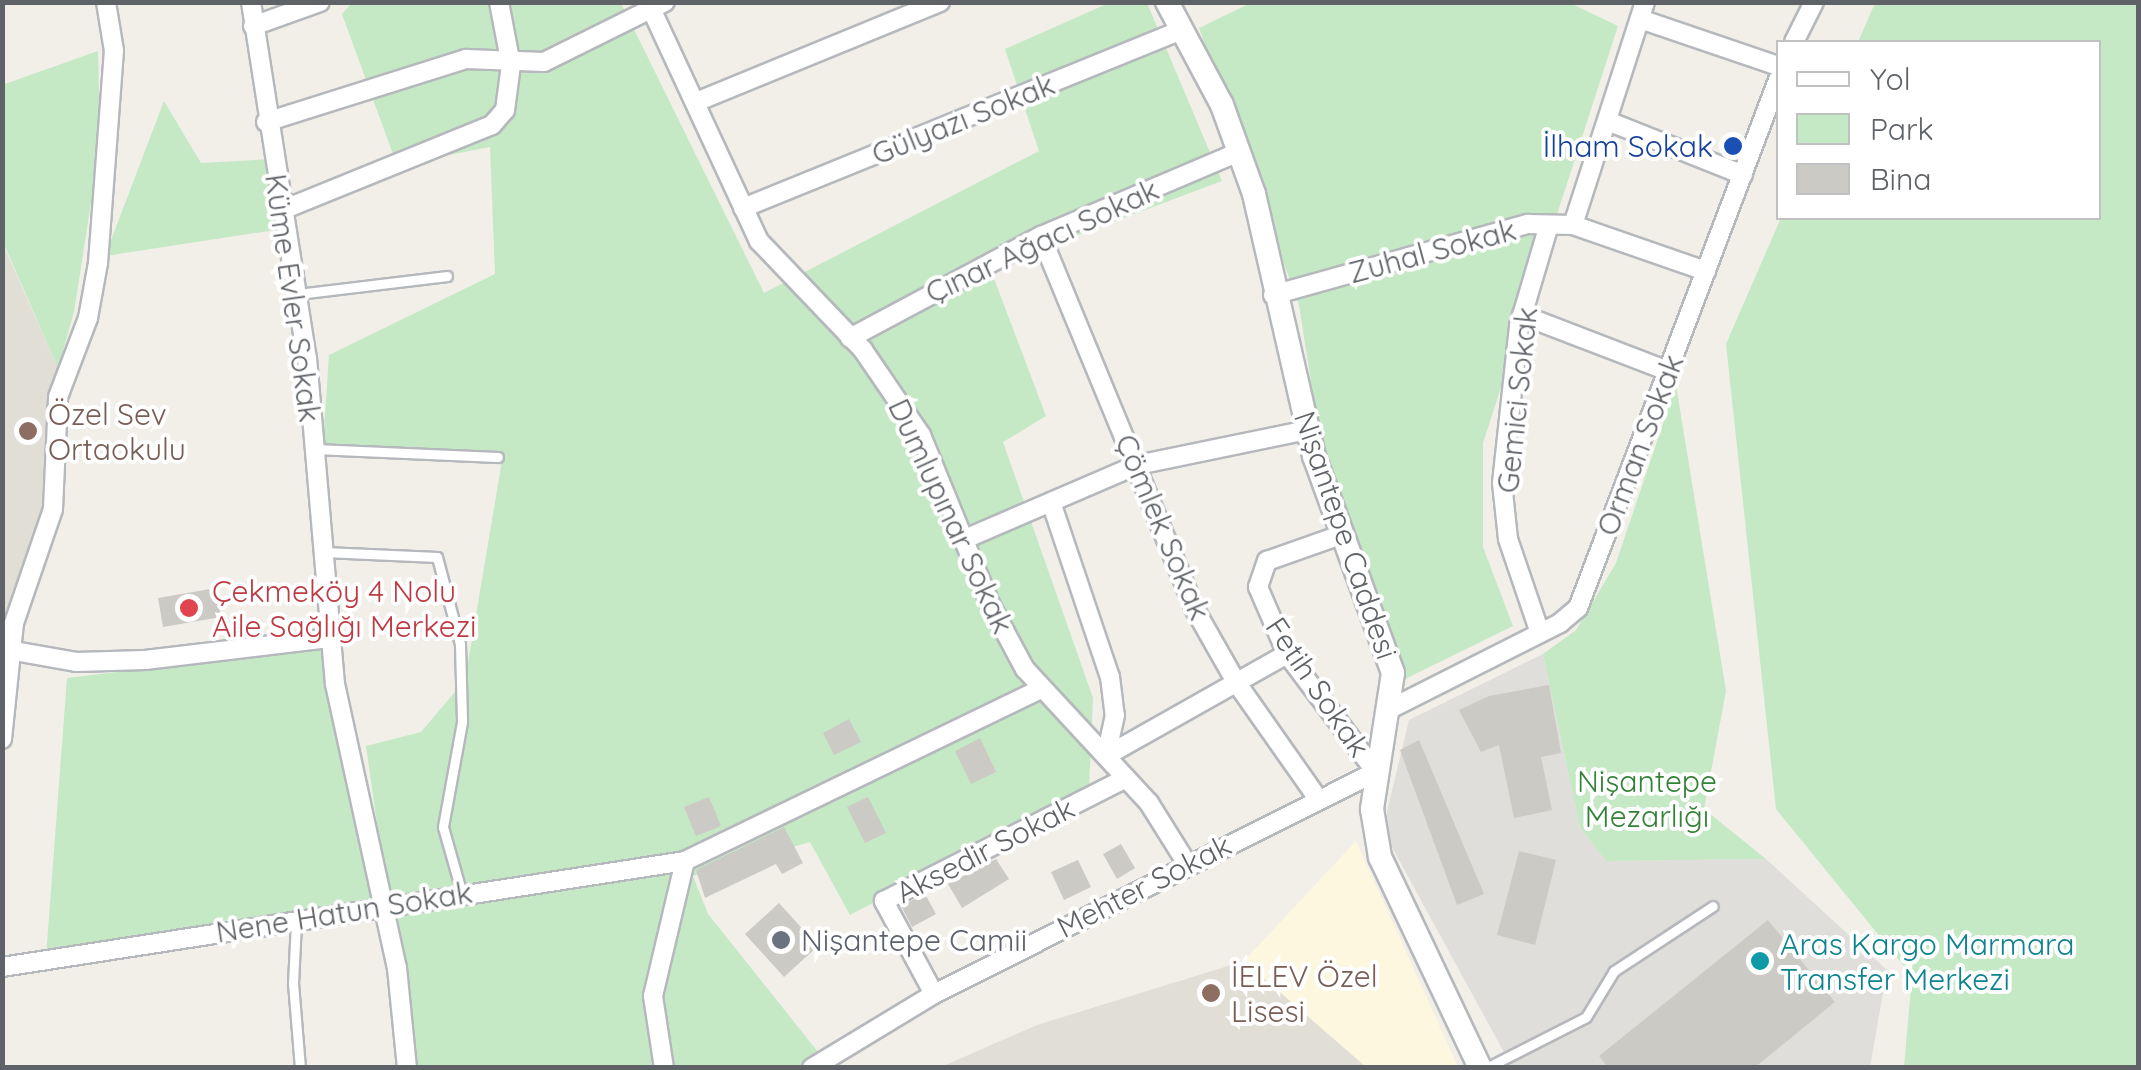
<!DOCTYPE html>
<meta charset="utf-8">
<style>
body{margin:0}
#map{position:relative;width:2141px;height:1070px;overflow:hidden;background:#f1efe8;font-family:Quicksand,sans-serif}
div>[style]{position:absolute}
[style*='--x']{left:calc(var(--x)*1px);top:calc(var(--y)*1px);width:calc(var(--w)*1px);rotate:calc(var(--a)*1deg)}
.commercial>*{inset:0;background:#fef7e0}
.industrial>*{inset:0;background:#e0deda}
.education>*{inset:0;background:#e1ded6}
.green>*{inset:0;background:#c5e8c5}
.building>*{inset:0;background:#cccac5}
.roads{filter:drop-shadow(2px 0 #b5b8bc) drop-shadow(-2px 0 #b5b8bc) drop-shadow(0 2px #b5b8bc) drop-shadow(0 -2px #b5b8bc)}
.service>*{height:9px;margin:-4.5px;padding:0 4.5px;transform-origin:4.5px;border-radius:4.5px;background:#fff}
.minor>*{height:18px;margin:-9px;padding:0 9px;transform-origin:9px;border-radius:9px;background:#fff}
.tertiary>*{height:22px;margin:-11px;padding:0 11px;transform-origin:11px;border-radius:11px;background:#fff}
.dots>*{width:28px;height:28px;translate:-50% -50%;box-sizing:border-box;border:5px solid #fff;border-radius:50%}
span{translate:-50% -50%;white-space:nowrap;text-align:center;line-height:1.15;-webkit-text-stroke:8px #fff;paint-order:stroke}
.street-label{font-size:30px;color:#5f6368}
.transit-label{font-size:30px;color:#164399}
.right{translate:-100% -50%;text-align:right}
.education-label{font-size:30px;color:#785e54}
.left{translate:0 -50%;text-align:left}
.health-label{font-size:30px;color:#be3a42}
.park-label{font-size:30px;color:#348238}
.worship-label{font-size:30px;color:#5b616d}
.culture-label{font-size:30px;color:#0d838f}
.frame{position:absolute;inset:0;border:5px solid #5f6368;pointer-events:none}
.legend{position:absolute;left:1776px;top:40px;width:325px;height:180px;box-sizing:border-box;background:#fff;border:2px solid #bfc1c3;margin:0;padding:12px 18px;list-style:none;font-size:30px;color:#5f6368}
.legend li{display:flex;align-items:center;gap:20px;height:50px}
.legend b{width:50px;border:2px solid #bfc1c3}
</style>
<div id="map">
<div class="commercial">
<i style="clip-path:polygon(1356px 841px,1458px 1067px,1366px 1067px,1244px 961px)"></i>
</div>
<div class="industrial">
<i style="clip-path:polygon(1543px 654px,1580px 828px,1606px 861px,1766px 859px,1887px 970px,1870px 1067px,1512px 1067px,1387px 838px,1387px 812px,1409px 720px)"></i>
</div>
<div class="education">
<i style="clip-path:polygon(2px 242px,58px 368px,49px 495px,3px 625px)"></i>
<i style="clip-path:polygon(1244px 961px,1366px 1067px,941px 1067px,1037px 1025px)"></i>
</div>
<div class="green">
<i style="clip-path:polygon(1253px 2px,1570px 3px,1618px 26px,1483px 443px,1483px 547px,1513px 626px,1397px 683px,1318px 426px,1299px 305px,1199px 28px)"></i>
<i style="clip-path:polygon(352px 3px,621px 3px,764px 293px,1039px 151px,1005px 49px,1109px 3px,1147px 3px,1222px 181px,990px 268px,1046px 416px,1003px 442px,1093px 698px,1089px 788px,850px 915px,810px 842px,693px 876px,708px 914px,822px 1057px,802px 1067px,412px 1067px,366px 746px,421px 732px,465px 680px,503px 455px,323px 446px,329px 355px,495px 274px,490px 147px,397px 165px,342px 14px)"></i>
<i style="clip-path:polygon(1875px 3px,2138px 3px,2138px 1067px,1904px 1067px,1912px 976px,1776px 809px,1726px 344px,1781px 218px,2098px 218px,2098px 42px,1858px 42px)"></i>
<i style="clip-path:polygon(98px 51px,100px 145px,74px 312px,58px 368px,3px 242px,2px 85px)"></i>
<i style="clip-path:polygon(164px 101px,201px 163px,274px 159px,281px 229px,105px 256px)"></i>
<i style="clip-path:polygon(1676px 385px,1726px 691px,1704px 809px,1766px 859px,1606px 861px,1580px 828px,1543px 654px,1576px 630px,1616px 563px)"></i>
<i style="clip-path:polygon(325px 647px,378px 915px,45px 970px,67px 678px)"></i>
</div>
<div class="building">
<i style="clip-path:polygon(216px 588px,221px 617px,163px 627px,158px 598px)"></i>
<i style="clip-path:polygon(1549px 685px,1561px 753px,1541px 757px,1552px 810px,1514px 818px,1499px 745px,1481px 752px,1459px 710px,1489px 696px)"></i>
<i style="clip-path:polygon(849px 719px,861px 742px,834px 755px,823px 733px)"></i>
<i style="clip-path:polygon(980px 738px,996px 772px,971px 784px,955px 751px)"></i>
<i style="clip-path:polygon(1419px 740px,1484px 894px,1457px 905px,1400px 750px)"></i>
<i style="clip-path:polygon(709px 797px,721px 826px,696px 836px,684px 807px)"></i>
<i style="clip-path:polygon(868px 797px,886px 833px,865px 843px,847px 807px)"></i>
<i style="clip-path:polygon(784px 827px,803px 863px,782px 874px,776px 864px,705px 898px,696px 870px)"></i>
<i style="clip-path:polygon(1121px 844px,1135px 868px,1117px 879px,1103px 854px)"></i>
<i style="clip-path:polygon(1519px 851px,1556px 860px,1535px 945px,1497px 935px)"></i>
<i style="clip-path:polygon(996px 859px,1009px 879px,962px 908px,948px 884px)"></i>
<i style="clip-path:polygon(1078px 860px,1091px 887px,1064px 900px,1051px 872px)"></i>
<i style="clip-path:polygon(925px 894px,936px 914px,912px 927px,901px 906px)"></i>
<i style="clip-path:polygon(779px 903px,818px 946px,784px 977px,745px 934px)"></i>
<i style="clip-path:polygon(1768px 920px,1835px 1002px,1754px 1068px,1608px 1068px,1599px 1056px)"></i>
</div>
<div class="roads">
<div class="service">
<i style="--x:298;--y:294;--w:150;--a:-6.9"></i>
<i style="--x:314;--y:449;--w:184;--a:2.5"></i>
<i style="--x:324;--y:552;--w:113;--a:2.5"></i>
<i style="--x:437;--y:557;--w:90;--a:75.2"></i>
<i style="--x:460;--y:644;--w:78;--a:88.5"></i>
<i style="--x:462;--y:722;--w:107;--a:100.3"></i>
<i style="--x:443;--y:827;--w:70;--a:74.2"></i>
<i style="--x:296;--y:922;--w:61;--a:92.8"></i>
<i style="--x:293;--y:983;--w:85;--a:85.3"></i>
<i style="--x:1486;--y:1068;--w:112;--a:-27"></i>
<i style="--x:1586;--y:1017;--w:54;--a:-58.7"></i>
<i style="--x:1614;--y:971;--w:118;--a:-33.3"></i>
</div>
<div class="minor">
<i style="--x:251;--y:2;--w:360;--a:81.1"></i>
<i style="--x:307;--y:358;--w:327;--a:85.1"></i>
<i style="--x:335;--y:684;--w:291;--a:77.7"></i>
<i style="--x:397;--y:968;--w:100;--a:84.3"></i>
<i style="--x:648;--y:2;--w:264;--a:65.1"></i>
<i style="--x:759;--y:241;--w:151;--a:46.3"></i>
<i style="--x:863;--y:350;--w:103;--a:55.7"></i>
<i style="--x:921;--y:435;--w:180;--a:67.8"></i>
<i style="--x:989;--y:602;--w:76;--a:61.8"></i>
<i style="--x:1025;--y:669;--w:183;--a:47.2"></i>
<i style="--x:1149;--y:803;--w:70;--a:57.9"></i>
<i style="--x:1640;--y:19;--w:146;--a:18.8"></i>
<i style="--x:253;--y:26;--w:71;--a:-19.7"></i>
<i style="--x:1794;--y:42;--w:45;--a:-63.4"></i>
<i style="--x:696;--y:102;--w:264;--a:-22.3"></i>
<i style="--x:266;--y:122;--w:210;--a:-17.5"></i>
<i style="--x:466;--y:59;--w:78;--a:2.2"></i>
<i style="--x:544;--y:62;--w:135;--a:-26.4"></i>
<i style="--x:1610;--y:122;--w:143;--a:21.7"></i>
<i style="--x:743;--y:208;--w:475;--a:-22.1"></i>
<i style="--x:280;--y:211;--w:229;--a:-22.1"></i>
<i style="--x:492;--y:125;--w:20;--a:-49"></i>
<i style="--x:505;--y:110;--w:45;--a:-82.4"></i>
<i style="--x:511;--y:65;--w:64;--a:-100.8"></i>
<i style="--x:1573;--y:225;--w:234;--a:-72.1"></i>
<i style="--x:1041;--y:236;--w:402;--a:67.6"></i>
<i style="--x:1194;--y:608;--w:85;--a:60.4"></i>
<i style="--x:1236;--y:682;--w:144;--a:54.9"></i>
<i style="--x:1273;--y:295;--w:265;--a:-15.6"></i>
<i style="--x:1528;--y:224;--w:45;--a:1.3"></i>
<i style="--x:1573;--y:225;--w:141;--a:19.1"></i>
<i style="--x:1522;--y:315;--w:156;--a:21"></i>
<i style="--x:850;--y:338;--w:217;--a:-28.1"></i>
<i style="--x:1041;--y:236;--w:215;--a:-23"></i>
<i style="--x:1051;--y:502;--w:185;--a:71.4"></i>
<i style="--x:1110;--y:677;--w:38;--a:83"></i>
<i style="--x:1115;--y:715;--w:42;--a:102.4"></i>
<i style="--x:965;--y:539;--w:187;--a:-23.3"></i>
<i style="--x:1137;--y:465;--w:175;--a:-11.6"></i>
<i style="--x:1540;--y:633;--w:99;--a:-108.8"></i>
<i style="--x:1508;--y:539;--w:56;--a:-96.1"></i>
<i style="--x:1502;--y:483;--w:158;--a:-83.8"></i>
<i style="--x:1519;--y:326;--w:105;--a:-73.5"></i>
<i style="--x:3;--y:649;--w:74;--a:10.1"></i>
<i style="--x:76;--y:662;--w:69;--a:-1.7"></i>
<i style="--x:145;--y:660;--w:185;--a:-6.8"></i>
<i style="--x:1388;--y:710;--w:193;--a:-26.8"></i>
<i style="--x:1560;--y:623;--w:23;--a:-40"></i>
<i style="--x:1578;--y:608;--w:565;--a:-69.25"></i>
<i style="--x:2;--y:739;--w:117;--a:-84.1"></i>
<i style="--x:14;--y:623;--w:120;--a:-71.1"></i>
<i style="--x:53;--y:509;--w:112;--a:-87.4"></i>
<i style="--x:58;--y:397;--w:85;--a:-69.2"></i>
<i style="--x:88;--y:318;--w:56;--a:-79.7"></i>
<i style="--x:98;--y:263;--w:213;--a:-85.7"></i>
<i style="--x:114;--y:51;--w:50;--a:-99.3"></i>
<i style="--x:1106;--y:756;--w:208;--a:-29.4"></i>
<i style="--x:2;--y:967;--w:691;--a:-8.82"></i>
<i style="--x:934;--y:994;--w:106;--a:-118.3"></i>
<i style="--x:884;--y:901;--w:271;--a:-26.9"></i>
<i style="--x:664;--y:1068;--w:73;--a:-98.7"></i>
<i style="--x:653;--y:996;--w:139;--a:-76.7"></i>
<i style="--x:685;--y:861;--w:395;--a:-25.8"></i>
<i style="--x:812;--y:1068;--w:143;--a:-31.2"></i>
<i style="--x:934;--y:994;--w:495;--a:-26.7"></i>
<i style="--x:1376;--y:772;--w:148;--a:-127"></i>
<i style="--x:1287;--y:654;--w:73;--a:-113.4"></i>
<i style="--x:1258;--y:587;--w:28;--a:-71"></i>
<i style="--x:1267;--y:561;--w:78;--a:-19.4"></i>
</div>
<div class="tertiary">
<i style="--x:1167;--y:2;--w:117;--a:61.9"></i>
<i style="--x:1222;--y:105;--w:95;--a:70.2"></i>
<i style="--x:1254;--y:194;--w:269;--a:77.1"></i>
<i style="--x:1314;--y:456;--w:231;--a:70"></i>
<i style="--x:1393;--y:673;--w:138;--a:98.8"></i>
<i style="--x:1372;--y:809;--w:49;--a:80.5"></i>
<i style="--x:1380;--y:857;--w:233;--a:64.6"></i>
</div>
</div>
<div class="dots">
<i style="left:1733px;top:146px;background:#1a4fb4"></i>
<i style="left:28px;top:431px;background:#8d6e63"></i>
<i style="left:189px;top:608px;background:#e0444e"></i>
<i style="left:781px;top:940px;background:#6b7280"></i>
<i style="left:1760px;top:961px;background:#0f9aa8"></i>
<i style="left:1211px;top:993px;background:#8d6e63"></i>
</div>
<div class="street-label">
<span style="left:963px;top:119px;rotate:-22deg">Gülyazı Sokak</span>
<span style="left:1042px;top:241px;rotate:-25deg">Çınar Ağacı Sokak</span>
<span style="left:1432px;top:251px;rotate:-15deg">Zuhal Sokak</span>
<span style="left:293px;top:298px;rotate:82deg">Küme Evler Sokak</span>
<span style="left:1517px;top:400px;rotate:-84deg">Gemici Sokak</span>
<span style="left:1640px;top:445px;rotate:-69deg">Orman Sokak</span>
<span style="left:951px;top:516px;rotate:65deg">Dumlupınar Sokak</span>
<span style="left:1163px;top:527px;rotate:67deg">Çömlek Sokak</span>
<span style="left:1346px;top:535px;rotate:71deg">Nişantepe Caddesi</span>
<span style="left:1318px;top:687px;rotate:56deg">Fetih Sokak</span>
<span style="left:985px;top:850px;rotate:-27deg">Aksedir Sokak</span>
<span style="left:1144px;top:886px;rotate:-27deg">Mehter Sokak</span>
<span style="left:344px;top:912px;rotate:-9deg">Nene Hatun Sokak</span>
</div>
<div class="transit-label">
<span class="right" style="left:1713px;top:146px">İlham Sokak</span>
</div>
<div class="education-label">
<span class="left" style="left:48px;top:431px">Özel Sev<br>Ortaokulu</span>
<span class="left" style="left:1231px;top:993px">İELEV Özel<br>Lisesi</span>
</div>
<div class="health-label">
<span class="left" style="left:212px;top:608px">Çekmeköy 4 Nolu<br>Aile Sağlığı Merkezi</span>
</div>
<div class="park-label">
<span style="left:1647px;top:798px">Nişantepe<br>Mezarlığı</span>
</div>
<div class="worship-label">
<span class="left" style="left:801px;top:940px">Nişantepe Camii</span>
</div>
<div class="culture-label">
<span class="left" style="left:1780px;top:961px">Aras Kargo Marmara<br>Transfer Merkezi</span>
</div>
<div class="frame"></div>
<ul class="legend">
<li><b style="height:12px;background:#fff"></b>Yol</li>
<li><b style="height:28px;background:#c5e8c5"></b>Park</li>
<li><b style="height:28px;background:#cccac5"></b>Bina</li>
</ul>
</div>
